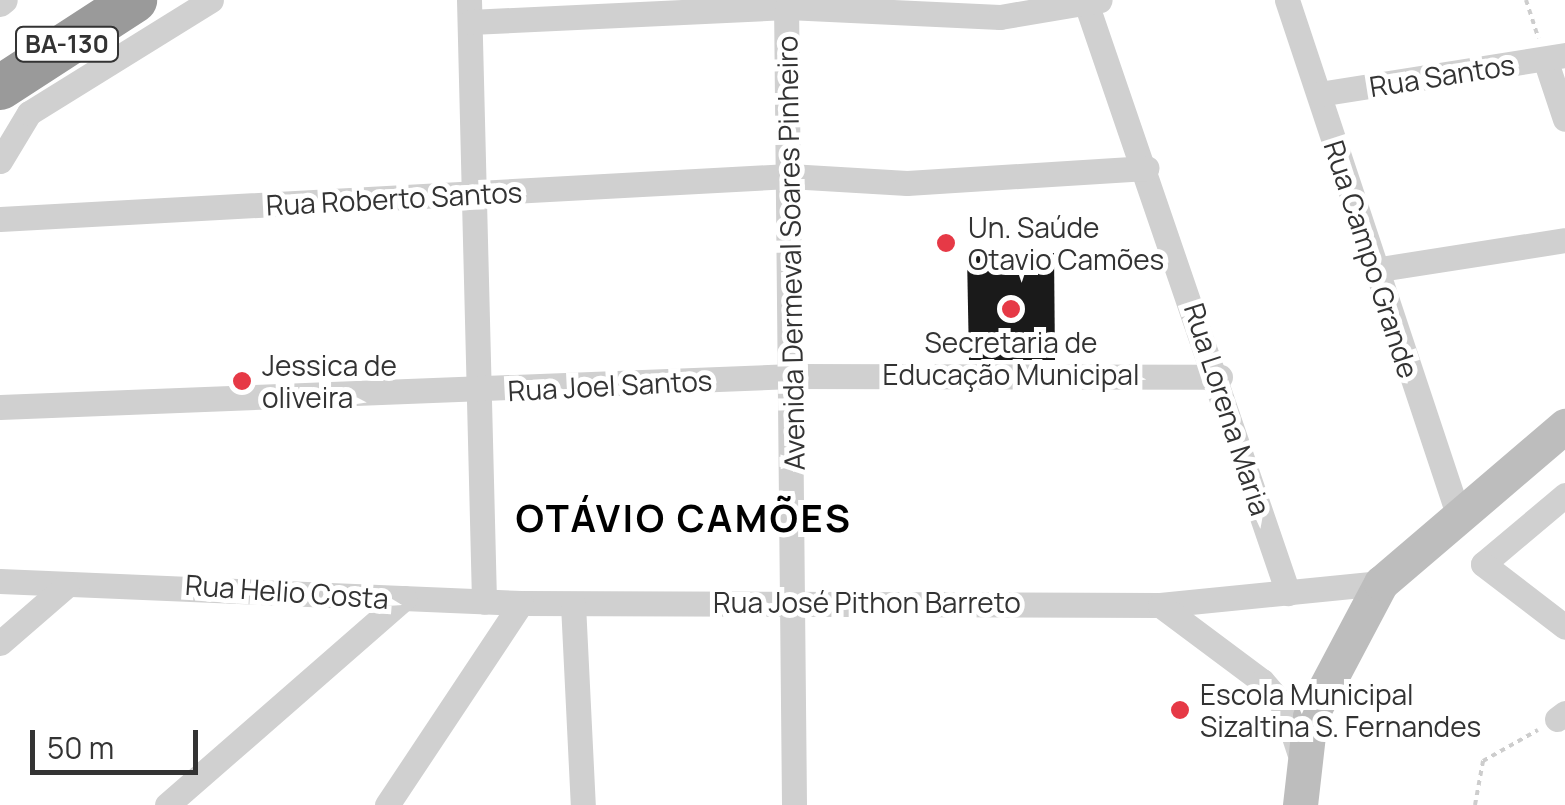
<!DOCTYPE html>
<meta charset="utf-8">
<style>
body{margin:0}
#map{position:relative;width:1565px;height:805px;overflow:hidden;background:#fff;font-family:Manrope,sans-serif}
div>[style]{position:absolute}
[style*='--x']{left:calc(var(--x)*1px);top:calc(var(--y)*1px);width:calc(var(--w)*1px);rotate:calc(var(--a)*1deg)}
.building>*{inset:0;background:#1a1a1a}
.path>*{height:4px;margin-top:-2px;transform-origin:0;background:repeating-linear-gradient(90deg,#cdcdcd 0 5px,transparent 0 10px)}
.street>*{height:25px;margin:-12.5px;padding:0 12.5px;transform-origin:12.5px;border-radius:12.5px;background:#d0d0d0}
.secondary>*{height:35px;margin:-17.5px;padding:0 17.5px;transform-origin:17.5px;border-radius:17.5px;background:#bdbdbd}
.highway>*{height:45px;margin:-22.5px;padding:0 22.5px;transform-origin:22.5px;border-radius:22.5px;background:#9a9a9a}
.dots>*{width:28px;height:28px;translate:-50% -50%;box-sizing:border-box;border:5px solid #fff;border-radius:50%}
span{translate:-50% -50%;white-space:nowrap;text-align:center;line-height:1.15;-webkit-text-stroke:10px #fff;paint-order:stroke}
.shield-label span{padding:2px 8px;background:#fff;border:2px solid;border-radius:8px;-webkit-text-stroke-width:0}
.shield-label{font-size:25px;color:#333;font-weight:700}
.street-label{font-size:28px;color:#333}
.poi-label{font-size:28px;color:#333}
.left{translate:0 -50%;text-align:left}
.district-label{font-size:38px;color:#000;font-weight:700;letter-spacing:2.5px}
.scale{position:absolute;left:30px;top:730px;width:168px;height:45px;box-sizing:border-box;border:5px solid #333;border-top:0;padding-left:12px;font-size:30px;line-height:35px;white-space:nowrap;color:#333;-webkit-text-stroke:8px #fff;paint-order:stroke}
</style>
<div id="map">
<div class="building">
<i style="clip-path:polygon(1054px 253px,1055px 360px,969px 360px,967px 255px)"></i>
</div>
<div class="path">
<i style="--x:1526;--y:0;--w:40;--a:72"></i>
<i style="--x:1475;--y:805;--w:45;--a:-79.7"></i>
<i style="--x:1483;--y:761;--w:63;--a:-29.4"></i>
</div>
<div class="street">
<i style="--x:469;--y:0;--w:602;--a:88.57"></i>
<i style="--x:786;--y:0;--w:805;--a:89.43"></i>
<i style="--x:1085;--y:0;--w:627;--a:71.1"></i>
<i style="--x:1287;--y:0;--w:545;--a:71.6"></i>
<i style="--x:0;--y:4;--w:6;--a:-39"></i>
<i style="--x:470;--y:22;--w:317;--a:-2.7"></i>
<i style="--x:787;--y:7;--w:213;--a:2.7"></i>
<i style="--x:1000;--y:17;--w:101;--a:-9.6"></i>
<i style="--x:1545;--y:59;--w:63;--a:71.6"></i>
<i style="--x:1319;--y:94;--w:249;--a:-9"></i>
<i style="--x:0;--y:161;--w:56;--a:-58.9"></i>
<i style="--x:29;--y:113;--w:214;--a:-31.8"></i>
<i style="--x:0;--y:219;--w:790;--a:-3.12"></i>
<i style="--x:789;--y:176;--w:118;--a:3.4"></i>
<i style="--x:907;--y:183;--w:240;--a:-3.6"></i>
<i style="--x:1374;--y:270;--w:193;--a:-8.9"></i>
<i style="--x:0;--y:407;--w:793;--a:-2.24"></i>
<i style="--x:792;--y:376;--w:428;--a:0.1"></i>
<i style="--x:1565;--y:495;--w:107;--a:139.9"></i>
<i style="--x:1483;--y:564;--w:103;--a:37.5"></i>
<i style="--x:0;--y:581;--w:521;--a:2.42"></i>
<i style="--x:521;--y:603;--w:639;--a:0.18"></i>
<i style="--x:1160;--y:605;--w:222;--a:-5.7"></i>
<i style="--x:573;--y:604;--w:201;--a:87.2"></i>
<i style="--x:1160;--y:605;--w:127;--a:36.7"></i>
<i style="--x:1262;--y:681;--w:33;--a:49"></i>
<i style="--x:1284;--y:706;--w:48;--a:71.9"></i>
<i style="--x:0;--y:643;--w:89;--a:-40.9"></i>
<i style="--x:1557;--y:719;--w:10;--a:-37"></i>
<i style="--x:167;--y:805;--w:315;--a:-41.1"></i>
<i style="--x:387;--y:805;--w:242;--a:-56.4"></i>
</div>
<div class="secondary">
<i style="--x:1300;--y:805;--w:89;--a:-83.5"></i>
<i style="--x:1310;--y:717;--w:152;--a:-62.1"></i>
<i style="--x:1381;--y:583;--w:242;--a:-40.5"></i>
</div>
<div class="highway">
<i style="--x:0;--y:87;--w:160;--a:-33"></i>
</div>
<div class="dots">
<i style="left:946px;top:243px;background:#e63946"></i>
<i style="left:1011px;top:309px;background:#e63946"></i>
<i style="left:242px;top:381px;background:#e63946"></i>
<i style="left:1180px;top:710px;background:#e63946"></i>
</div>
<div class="shield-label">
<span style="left:67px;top:44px">BA-130</span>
</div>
<div class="street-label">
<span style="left:1442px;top:75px;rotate:-9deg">Rua Santos</span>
<span style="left:394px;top:198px;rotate:-3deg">Rua Roberto Santos</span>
<span style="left:790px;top:253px;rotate:-91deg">Avenida Dermeval Soares Pinheiro</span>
<span style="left:1372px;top:259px;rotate:72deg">Rua Campo Grande</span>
<span style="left:610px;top:385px;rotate:-3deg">Rua Joel Santos</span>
<span style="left:1228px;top:409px;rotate:72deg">Rua Lorena Maria</span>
<span style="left:287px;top:591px;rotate:4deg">Rua Helio Costa</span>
<span style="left:867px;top:602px">Rua José Pithon Barreto</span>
</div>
<div class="poi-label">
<span class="left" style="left:968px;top:243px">Un. Saúde<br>Otavio Camões</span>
<span style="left:1011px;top:358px">Secretaria de<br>Educação Municipal</span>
<span class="left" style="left:262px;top:381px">Jessica de<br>oliveira</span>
<span class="left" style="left:1200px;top:710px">Escola Municipal<br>Sizaltina S. Fernandes</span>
</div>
<div class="district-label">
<span style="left:684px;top:518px">OTÁVIO CAMÕES</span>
</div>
<div class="scale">50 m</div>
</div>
